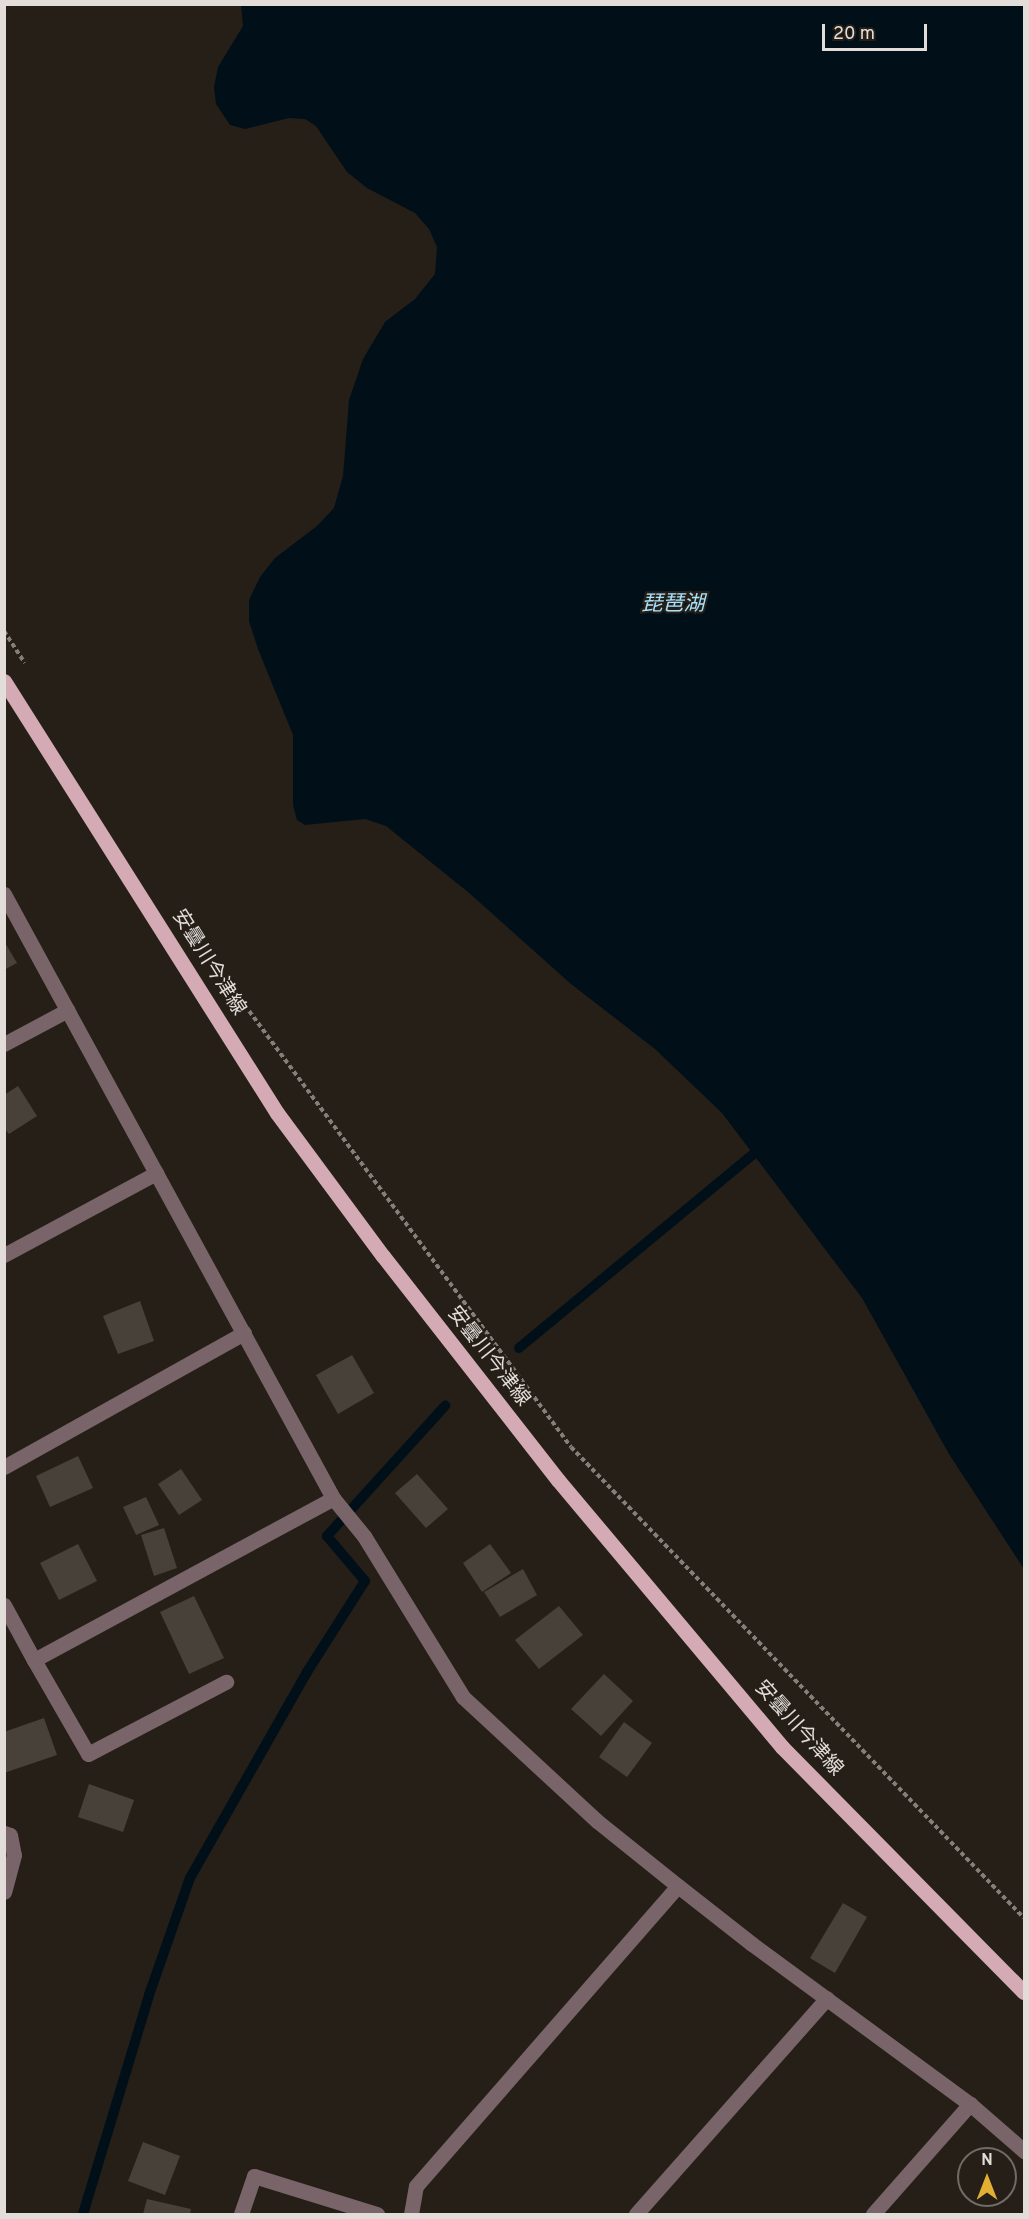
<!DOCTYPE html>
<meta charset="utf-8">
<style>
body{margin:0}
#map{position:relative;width:1029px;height:2219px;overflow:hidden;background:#251f18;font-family:Overpass,"Noto Sans JP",sans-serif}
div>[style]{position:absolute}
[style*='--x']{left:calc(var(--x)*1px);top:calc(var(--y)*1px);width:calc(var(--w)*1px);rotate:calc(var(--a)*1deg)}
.water>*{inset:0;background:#000f18}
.stream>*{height:10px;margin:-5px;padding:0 5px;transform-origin:5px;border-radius:5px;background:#000f18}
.building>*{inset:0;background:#48413a}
.path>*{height:4px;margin-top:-2px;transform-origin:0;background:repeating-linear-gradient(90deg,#857f7a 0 4.5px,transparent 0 7.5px)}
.minor>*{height:15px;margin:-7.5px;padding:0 7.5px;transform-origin:7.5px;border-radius:7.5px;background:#796569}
.major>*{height:15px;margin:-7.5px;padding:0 7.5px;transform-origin:7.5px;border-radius:7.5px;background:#d4abb4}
span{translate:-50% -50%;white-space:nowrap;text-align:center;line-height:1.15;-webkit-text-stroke:4.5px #251f18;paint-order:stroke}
.street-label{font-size:20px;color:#e2ddd9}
.water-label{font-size:21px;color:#a7e1fd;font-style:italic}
.frame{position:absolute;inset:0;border:6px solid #e2ddd9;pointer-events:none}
.north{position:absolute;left:957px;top:2147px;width:60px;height:60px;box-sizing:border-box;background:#251f18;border:2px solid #716b65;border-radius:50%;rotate:0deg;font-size:16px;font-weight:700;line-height:24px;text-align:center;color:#e2ddd9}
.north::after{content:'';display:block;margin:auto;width:21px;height:27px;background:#e3ae34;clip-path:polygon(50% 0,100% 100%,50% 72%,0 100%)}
.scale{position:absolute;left:822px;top:24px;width:105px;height:27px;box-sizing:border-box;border:3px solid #e2ddd9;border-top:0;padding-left:8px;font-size:18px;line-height:21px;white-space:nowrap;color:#e2ddd9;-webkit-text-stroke:4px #251f18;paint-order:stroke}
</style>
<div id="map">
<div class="water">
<i style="clip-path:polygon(241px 5px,1024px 5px,1024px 1569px,949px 1454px,862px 1298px,722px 1113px,655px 1049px,571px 984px,468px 892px,386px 826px,365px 819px,305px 825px,297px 820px,293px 805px,293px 735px,258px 649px,249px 621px,249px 600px,260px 577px,275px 558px,317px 526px,334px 508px,343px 476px,349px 400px,363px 359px,385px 322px,415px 299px,435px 274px,437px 247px,429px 229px,415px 213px,367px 188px,347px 172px,316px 126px,305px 119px,289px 118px,245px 129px,230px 125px,216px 104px,214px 87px,218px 67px,243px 26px)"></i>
</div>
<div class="stream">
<i style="--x:519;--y:1348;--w:317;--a:-39.6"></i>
<i style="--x:83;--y:2214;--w:229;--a:-73.2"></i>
<i style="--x:149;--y:1995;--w:124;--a:-70.7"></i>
<i style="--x:190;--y:1878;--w:237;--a:-60.4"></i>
<i style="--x:307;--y:1672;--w:108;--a:-57.5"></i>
<i style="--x:365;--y:1581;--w:59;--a:-130.2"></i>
<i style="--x:327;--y:1536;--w:176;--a:-47.8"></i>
</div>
<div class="building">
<i style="clip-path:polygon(4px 941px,17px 963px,4px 970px)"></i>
<i style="clip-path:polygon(18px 1086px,37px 1116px,9px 1134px,4px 1128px,4px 1095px)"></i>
<i style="clip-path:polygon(140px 1301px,154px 1341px,118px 1354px,103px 1316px)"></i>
<i style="clip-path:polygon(352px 1355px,374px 1393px,338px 1414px,316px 1375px)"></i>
<i style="clip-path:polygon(78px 1456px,93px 1488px,50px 1507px,36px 1476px)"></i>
<i style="clip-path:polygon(181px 1469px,202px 1500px,179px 1515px,158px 1484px)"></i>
<i style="clip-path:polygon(417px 1474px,448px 1509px,426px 1528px,395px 1493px)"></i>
<i style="clip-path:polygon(146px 1497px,159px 1525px,136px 1535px,123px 1507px)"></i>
<i style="clip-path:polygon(164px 1528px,177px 1568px,154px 1576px,141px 1535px)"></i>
<i style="clip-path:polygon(78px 1544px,97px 1581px,59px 1600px,40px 1563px)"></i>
<i style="clip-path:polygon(490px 1544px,511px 1573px,482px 1592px,463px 1563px)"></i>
<i style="clip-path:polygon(523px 1569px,537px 1595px,500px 1617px,484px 1592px)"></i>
<i style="clip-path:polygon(194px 1596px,224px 1658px,189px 1674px,160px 1612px)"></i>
<i style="clip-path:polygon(559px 1606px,583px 1635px,539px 1669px,515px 1640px)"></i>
<i style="clip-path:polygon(604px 1674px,633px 1701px,601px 1736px,571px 1709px)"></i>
<i style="clip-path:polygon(44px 1718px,57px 1755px,4px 1773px,4px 1732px)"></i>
<i style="clip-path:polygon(624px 1722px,652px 1743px,627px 1777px,599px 1757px)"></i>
<i style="clip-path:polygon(89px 1784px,134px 1800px,123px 1832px,78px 1817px)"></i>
<i style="clip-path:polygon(843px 1903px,867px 1917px,835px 1973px,810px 1958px)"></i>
<i style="clip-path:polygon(143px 2142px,180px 2156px,165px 2195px,128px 2181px)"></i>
<i style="clip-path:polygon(147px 2199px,191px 2209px,190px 2214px,143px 2214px)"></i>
</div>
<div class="path">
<i style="--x:4;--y:631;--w:38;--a:57"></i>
<i style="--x:227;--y:981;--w:579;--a:53.57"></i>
<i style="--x:571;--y:1447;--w:653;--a:46.12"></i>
</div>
<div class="minor">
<i style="--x:4;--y:894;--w:688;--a:61.42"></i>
<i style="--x:333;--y:1498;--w:49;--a:50.8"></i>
<i style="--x:364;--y:1536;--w:189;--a:58.4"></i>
<i style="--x:463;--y:1697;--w:183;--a:42.8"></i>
<i style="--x:597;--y:1821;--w:104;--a:38.7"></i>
<i style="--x:678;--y:1886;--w:94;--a:38.1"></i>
<i style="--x:752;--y:1944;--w:270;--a:36.3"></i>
<i style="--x:970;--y:2104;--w:72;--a:41"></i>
<i style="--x:4;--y:1044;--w:72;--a:-28"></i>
<i style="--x:4;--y:1255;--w:173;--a:-28.3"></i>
<i style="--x:4;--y:1467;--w:275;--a:-29.2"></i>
<i style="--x:4;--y:1605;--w:63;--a:61.4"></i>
<i style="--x:34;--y:1660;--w:340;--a:-28.4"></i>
<i style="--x:34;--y:1660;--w:108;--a:60.1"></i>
<i style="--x:88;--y:1754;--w:156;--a:-27.6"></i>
<i style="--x:4;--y:1833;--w:6;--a:18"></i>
<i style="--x:10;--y:1835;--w:20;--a:79"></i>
<i style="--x:14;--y:1855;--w:38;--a:105"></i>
<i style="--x:241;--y:2214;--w:40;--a:-71.1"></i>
<i style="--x:254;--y:2176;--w:129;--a:17.2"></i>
<i style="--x:411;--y:2214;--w:28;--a:-80"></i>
<i style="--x:416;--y:2186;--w:398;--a:-48.9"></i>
<i style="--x:636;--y:2214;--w:288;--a:-48.5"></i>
<i style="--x:873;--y:2214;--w:147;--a:-48.6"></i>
</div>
<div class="major">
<i style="--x:4;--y:681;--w:511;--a:57.71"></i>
<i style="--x:277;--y:1113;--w:178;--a:53.5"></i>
<i style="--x:383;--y:1256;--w:284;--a:52"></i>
<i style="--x:558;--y:1480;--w:349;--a:50"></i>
<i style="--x:782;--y:1747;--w:344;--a:45.4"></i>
</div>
<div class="street-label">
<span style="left:208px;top:963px;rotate:58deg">安曇川今津線</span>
<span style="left:488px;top:1357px;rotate:52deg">安曇川今津線</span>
<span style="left:798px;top:1729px;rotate:48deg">安曇川今津線</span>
</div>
<div class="water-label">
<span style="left:673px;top:605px">琵琶湖</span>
</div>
<div class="frame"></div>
<div class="north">N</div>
<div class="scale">20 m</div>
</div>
